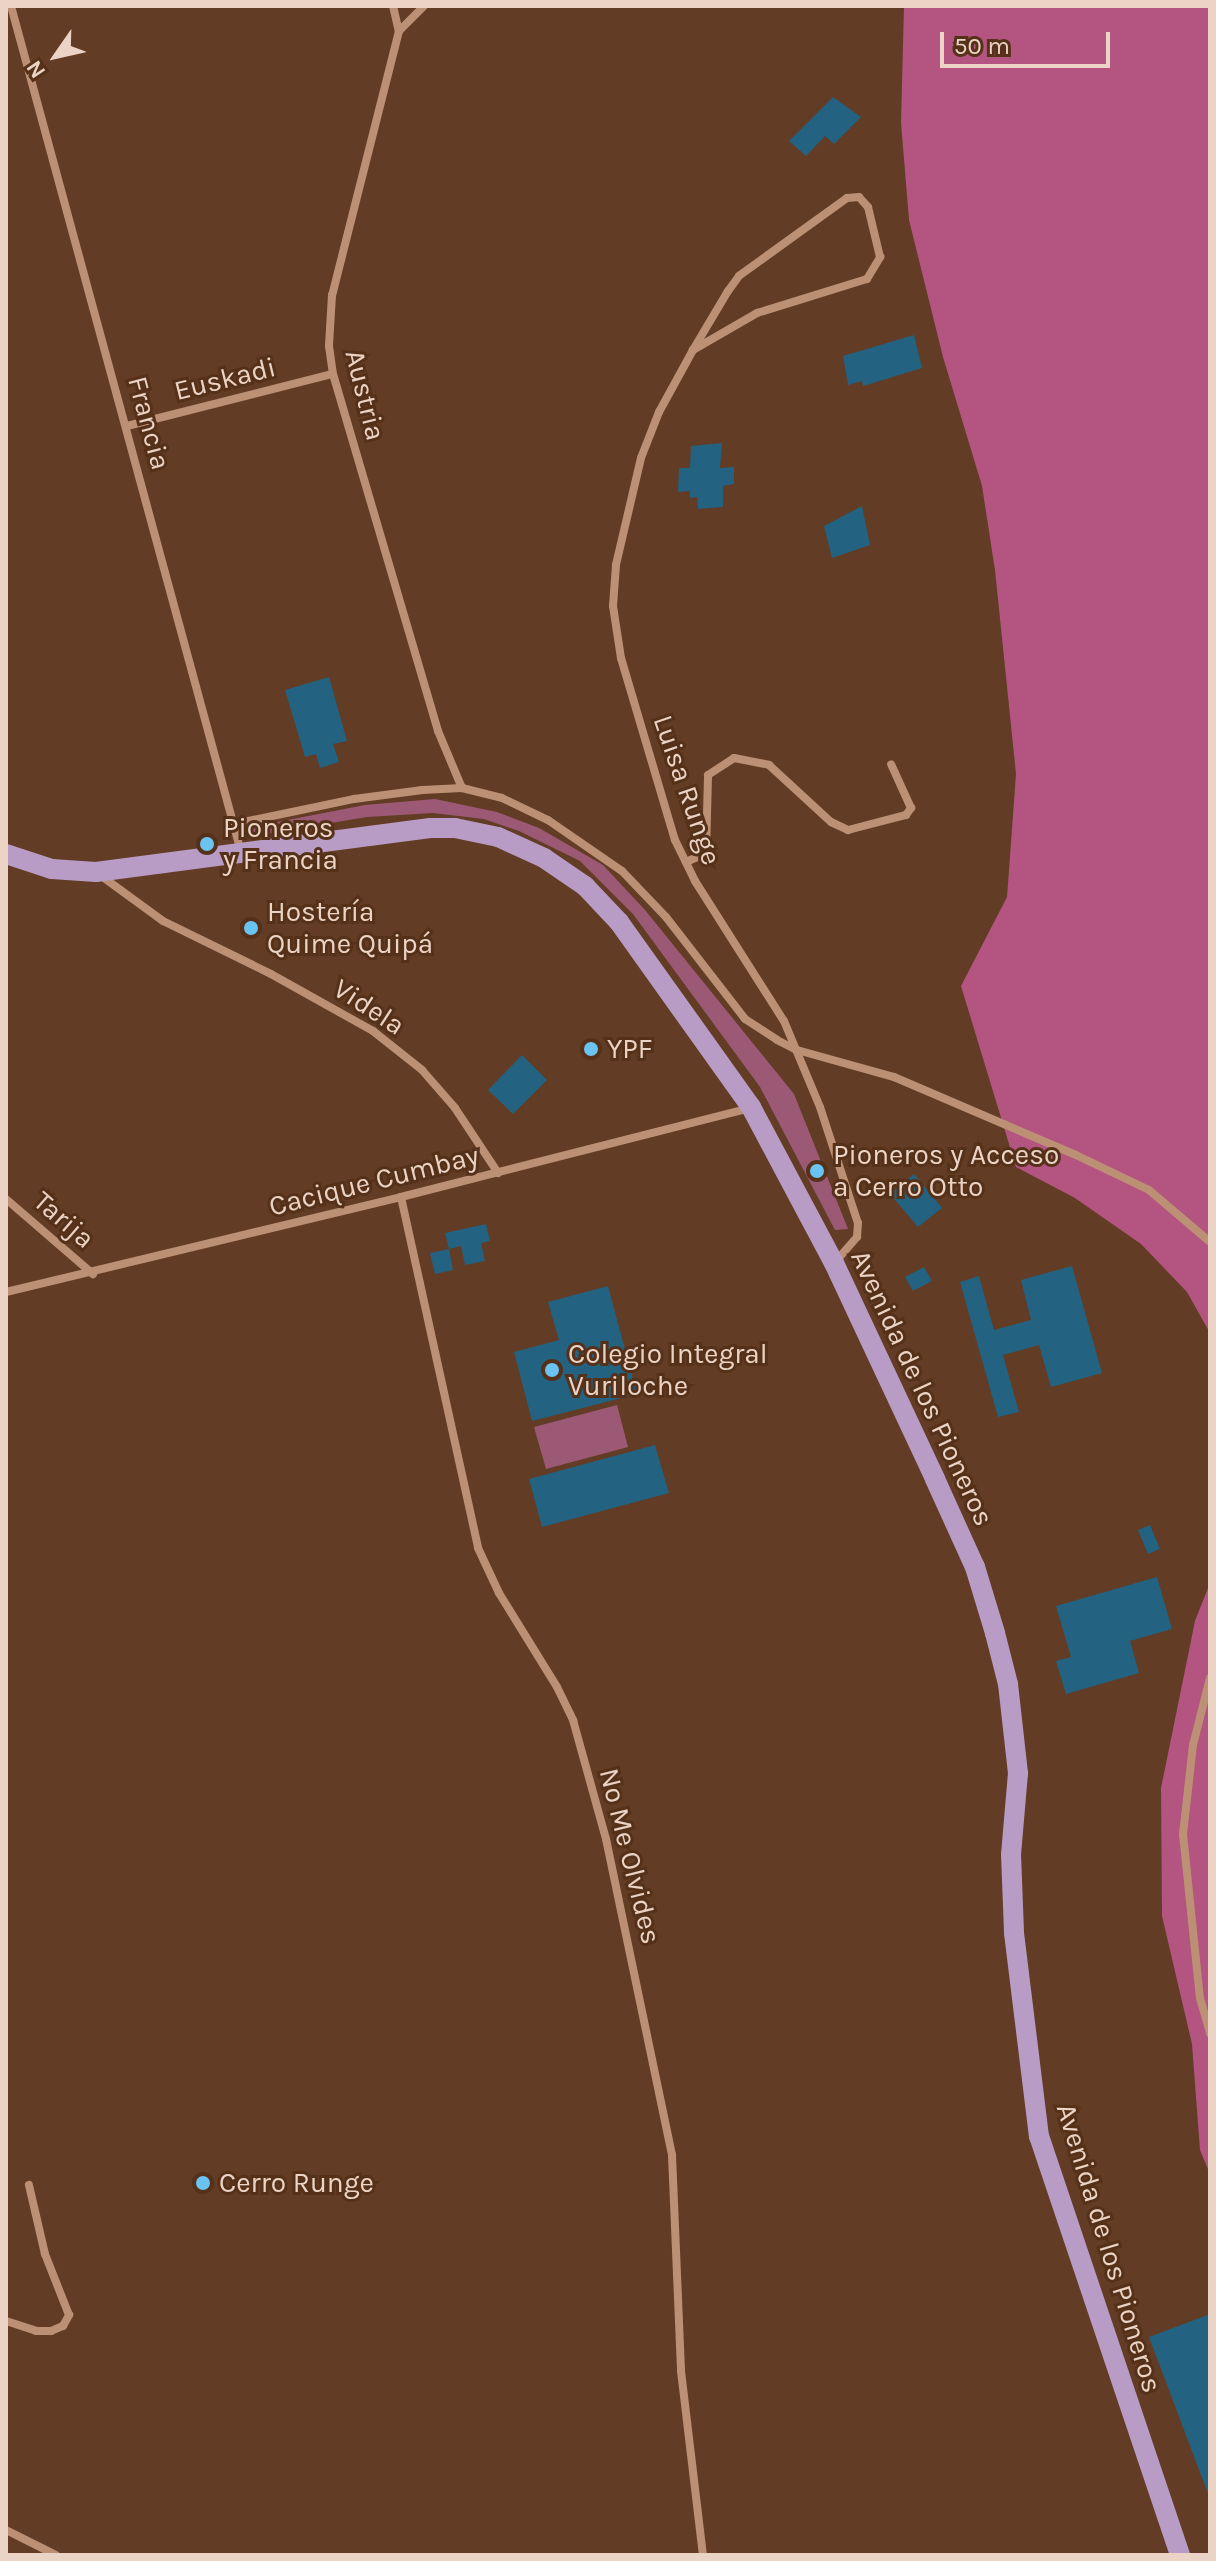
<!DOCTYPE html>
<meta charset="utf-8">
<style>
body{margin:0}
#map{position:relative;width:1216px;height:2561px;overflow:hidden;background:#623c24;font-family:Karla,sans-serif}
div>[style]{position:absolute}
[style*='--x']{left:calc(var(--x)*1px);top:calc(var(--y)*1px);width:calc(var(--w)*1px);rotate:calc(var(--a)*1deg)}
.green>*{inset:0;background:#9c5976}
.forest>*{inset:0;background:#b35481}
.building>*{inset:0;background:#236280}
.street>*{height:8px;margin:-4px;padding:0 4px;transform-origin:4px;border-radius:4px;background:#bb9075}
.primary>*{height:20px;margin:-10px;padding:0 10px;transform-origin:10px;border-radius:10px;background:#b89cc5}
.dots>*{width:22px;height:22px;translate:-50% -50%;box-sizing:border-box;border:4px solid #563119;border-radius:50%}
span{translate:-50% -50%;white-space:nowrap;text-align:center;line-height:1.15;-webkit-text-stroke:6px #563119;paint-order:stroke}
.street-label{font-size:28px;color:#ebd3c5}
.poi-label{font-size:28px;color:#ebd3c5}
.left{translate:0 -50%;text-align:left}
.frame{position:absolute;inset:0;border:8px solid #ebd3c5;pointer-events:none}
.north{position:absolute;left:16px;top:16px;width:80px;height:80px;-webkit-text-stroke:6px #563119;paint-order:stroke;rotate:236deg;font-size:22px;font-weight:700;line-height:32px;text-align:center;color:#ebd3c5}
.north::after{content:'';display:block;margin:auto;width:28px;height:36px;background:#ebd3c5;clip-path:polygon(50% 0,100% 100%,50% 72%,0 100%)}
.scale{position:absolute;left:940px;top:32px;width:170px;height:36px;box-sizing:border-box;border:4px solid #ebd3c5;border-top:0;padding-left:10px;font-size:24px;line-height:28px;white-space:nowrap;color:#ebd3c5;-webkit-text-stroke:6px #563119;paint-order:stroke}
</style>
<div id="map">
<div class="green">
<i style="clip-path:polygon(435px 799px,497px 812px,539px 828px,603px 865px,645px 910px,794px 1094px,848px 1229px,835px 1230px,760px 1087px,633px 914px,580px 861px,519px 831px,484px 819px,433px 813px,367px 817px,252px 836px,252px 827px,365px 805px)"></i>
<i style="clip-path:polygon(617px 1405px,628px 1447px,546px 1469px,534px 1427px)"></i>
</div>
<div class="forest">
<i style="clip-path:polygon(904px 6px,1210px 6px,1210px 1333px,1187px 1292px,1141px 1244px,1075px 1198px,1016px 1167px,961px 986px,1007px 897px,1016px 774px,995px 570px,982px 486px,943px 357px,909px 220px,901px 123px)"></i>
<i style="clip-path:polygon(1210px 1583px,1210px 2174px,1200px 2150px,1192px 2044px,1162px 1916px,1161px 1788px,1195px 1621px)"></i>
</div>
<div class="building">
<i style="clip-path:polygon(833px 97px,861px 117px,834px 144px,825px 136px,806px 156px,789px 141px)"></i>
<i style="clip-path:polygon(914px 335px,922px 368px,863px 386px,862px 381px,848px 385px,843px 356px)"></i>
<i style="clip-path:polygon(722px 443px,720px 468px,734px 467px,734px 484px,723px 486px,723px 507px,698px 509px,697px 497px,690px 498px,690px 491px,678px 492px,679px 468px,690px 468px,691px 446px)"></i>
<i style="clip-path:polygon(862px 506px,870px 545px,832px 558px,824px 526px)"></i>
<i style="clip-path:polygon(329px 677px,347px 741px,333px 744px,339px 762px,320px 768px,316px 754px,305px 757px,285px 690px)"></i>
<i style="clip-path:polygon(522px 1055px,547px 1080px,513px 1114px,488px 1090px)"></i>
<i style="clip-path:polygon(914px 1174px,942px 1208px,918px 1227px,890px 1194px)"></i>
<i style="clip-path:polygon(486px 1224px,490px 1241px,481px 1243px,485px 1261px,465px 1265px,461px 1246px,449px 1249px,445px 1233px)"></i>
<i style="clip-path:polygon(449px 1249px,453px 1270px,435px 1274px,430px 1253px)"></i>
<i style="clip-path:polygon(1072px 1266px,1102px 1373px,1051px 1387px,1039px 1345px,1003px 1355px,1019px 1412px,998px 1417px,960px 1282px,979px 1276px,994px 1330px,1031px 1320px,1021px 1280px)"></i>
<i style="clip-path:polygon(924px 1267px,932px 1281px,913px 1291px,905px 1277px)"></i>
<i style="clip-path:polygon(608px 1286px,637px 1394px,532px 1421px,514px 1352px,559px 1340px,548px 1302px)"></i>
<i style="clip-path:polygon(655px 1445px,669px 1493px,542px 1527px,529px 1479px)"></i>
<i style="clip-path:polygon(1150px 1525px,1160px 1549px,1148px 1554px,1138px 1530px)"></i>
<i style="clip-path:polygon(1157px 1577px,1172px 1629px,1130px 1641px,1139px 1673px,1066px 1694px,1056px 1661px,1071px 1657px,1056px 1606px)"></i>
<i style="clip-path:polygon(1210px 2314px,1210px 2499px,1149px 2337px)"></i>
</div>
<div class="street">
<i style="--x:11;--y:6;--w:877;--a:74.79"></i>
<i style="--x:393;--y:6;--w:26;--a:77"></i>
<i style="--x:399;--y:31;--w:272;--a:104.2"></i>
<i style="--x:332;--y:295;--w:51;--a:93.4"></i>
<i style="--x:329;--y:346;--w:28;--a:82"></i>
<i style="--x:333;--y:374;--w:372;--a:73.6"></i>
<i style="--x:438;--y:731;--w:62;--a:67.2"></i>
<i style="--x:399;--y:31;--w:35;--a:-45"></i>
<i style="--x:693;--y:350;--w:74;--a:-30"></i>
<i style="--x:757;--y:313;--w:115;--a:-17.2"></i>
<i style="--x:867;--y:279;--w:26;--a:-59"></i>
<i style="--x:880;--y:257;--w:51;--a:-103.5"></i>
<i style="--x:868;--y:207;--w:13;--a:-132"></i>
<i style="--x:859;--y:197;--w:12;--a:175"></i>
<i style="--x:847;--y:198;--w:133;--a:144.2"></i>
<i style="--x:739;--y:276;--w:19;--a:126"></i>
<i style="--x:728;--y:291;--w:69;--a:120.7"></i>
<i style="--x:693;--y:350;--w:71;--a:118.7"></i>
<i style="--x:659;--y:412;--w:49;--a:111.4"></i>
<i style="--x:641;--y:458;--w:110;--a:103.2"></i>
<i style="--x:616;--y:565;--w:41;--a:94.2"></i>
<i style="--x:613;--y:606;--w:53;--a:81.3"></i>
<i style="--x:621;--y:658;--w:190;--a:73.5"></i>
<i style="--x:675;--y:840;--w:46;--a:64"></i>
<i style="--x:695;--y:881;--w:166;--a:57.6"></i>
<i style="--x:784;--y:1021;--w:93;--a:67.3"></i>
<i style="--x:820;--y:1107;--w:122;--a:71.9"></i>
<i style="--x:858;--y:1223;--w:14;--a:94"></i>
<i style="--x:857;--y:1237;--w:32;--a:131"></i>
<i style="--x:127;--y:426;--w:212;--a:-14.2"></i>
<i style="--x:234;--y:824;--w:123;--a:-11.8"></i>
<i style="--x:354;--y:799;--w:69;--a:-7.5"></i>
<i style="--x:422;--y:790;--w:40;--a:-2.9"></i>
<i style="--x:462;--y:788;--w:41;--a:14"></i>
<i style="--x:502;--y:798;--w:51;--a:25.6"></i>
<i style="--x:548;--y:820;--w:90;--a:34.6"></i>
<i style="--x:622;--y:871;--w:64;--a:46.3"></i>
<i style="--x:666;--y:917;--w:129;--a:52.2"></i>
<i style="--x:745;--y:1019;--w:38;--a:33"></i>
<i style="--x:777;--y:1040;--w:22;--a:27"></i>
<i style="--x:797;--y:1050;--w:101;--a:15.6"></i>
<i style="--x:894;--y:1077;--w:198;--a:23.2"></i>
<i style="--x:1076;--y:1155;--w:81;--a:25.6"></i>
<i style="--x:1149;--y:1190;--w:80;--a:40.4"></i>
<i style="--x:686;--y:862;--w:22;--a:-24"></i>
<i style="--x:706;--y:853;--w:78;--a:-88.5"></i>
<i style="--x:708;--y:775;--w:31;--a:-33"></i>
<i style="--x:734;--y:758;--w:36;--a:11"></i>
<i style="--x:769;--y:765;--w:84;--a:42.6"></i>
<i style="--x:831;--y:822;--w:19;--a:25"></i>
<i style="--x:848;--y:830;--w:60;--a:-14.5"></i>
<i style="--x:906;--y:815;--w:9;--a:-54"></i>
<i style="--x:911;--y:808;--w:48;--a:-114.4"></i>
<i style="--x:100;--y:875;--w:78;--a:36.1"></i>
<i style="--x:163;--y:921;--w:120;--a:26.1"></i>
<i style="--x:271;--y:974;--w:117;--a:29.2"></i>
<i style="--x:373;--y:1031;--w:63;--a:38.5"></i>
<i style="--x:422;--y:1070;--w:50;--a:49"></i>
<i style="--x:455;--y:1108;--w:78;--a:56.5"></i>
<i style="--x:401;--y:1197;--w:359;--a:77.6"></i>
<i style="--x:478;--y:1548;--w:50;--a:65"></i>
<i style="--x:499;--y:1593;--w:110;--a:58.3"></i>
<i style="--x:557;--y:1687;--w:37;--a:64"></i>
<i style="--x:573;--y:1720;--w:123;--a:74.5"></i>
<i style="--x:606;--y:1839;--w:323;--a:78.2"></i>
<i style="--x:672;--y:2155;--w:216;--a:87.6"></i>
<i style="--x:681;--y:2371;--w:185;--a:83.2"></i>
<i style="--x:6;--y:1199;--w:115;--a:40.8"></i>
<i style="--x:6;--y:1292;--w:406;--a:-13.5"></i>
<i style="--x:401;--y:1197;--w:361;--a:-14.3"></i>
<i style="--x:1210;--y:1678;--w:69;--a:104.2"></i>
<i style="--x:1193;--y:1745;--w:90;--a:96.4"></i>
<i style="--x:1183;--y:1834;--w:165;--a:84.1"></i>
<i style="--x:1200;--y:1998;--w:37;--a:74"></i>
<i style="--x:6;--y:2321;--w:32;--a:18"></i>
<i style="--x:36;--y:2331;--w:15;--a:0"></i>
<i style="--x:51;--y:2331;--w:13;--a:-23"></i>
<i style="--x:63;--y:2326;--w:13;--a:-61"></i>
<i style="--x:69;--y:2315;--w:66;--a:-111.5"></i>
<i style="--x:45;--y:2254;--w:71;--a:-103.1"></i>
<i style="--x:6;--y:2530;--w:56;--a:26.6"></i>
</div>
<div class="primary">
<i style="--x:6;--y:854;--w:48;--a:18.1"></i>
<i style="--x:52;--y:869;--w:44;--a:3.9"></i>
<i style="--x:96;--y:872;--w:337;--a:-7.5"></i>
<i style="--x:430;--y:828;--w:25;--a:0"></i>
<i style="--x:455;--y:828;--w:44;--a:11.8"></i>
<i style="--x:498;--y:837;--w:51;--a:24.5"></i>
<i style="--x:544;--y:858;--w:50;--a:34.3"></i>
<i style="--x:585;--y:886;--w:50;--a:46.6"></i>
<i style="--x:619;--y:922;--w:227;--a:54.5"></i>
<i style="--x:751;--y:1107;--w:177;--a:62"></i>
<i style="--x:834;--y:1263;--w:238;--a:64.9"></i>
<i style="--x:935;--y:1479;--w:97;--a:65.6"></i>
<i style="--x:975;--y:1567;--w:69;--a:73.1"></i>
<i style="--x:995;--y:1633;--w:53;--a:75.7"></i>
<i style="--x:1008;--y:1684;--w:90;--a:83.6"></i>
<i style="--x:1018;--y:1773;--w:81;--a:94.9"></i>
<i style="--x:1011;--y:1854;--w:79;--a:87.8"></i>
<i style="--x:1014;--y:1933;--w:205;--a:83"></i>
<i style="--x:1039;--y:2136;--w:442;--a:71.4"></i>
</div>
<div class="dots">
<i style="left:207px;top:844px;background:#6ac3f1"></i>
<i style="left:251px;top:928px;background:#6ac3f1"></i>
<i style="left:591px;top:1049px;background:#6ac3f1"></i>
<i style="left:817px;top:1171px;background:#6ac3f1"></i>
<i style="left:552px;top:1370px;background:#6ac3f1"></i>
<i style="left:203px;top:2183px;background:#6ac3f1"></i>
</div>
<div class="street-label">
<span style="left:225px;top:379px;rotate:-14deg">Euskadi</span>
<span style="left:365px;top:395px;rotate:76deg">Austria</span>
<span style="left:149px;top:423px;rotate:75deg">Francia</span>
<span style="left:687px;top:790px;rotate:71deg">Luisa Runge</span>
<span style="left:369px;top:1007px;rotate:33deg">Videla</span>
<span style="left:374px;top:1181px;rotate:-14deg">Cacique Cumbay</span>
<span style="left:64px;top:1220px;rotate:41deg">Tarija</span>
<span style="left:922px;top:1388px;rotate:65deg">Avenida de los Pioneros</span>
<span style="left:630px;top:1856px;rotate:76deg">No Me Olvides</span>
<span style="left:1109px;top:2248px;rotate:73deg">Avenida de los Pioneros</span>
</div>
<div class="poi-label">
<span class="left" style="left:223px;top:844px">Pioneros<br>y Francia</span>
<span class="left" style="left:267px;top:928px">Hostería<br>Quime Quipá</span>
<span class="left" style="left:607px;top:1049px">YPF</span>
<span class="left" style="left:833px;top:1171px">Pioneros y Acceso<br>a Cerro Otto</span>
<span class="left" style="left:568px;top:1370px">Colegio Integral<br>Vuriloche</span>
<span class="left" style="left:219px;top:2183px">Cerro Runge</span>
</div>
<div class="frame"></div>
<div class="north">N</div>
<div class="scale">50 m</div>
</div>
